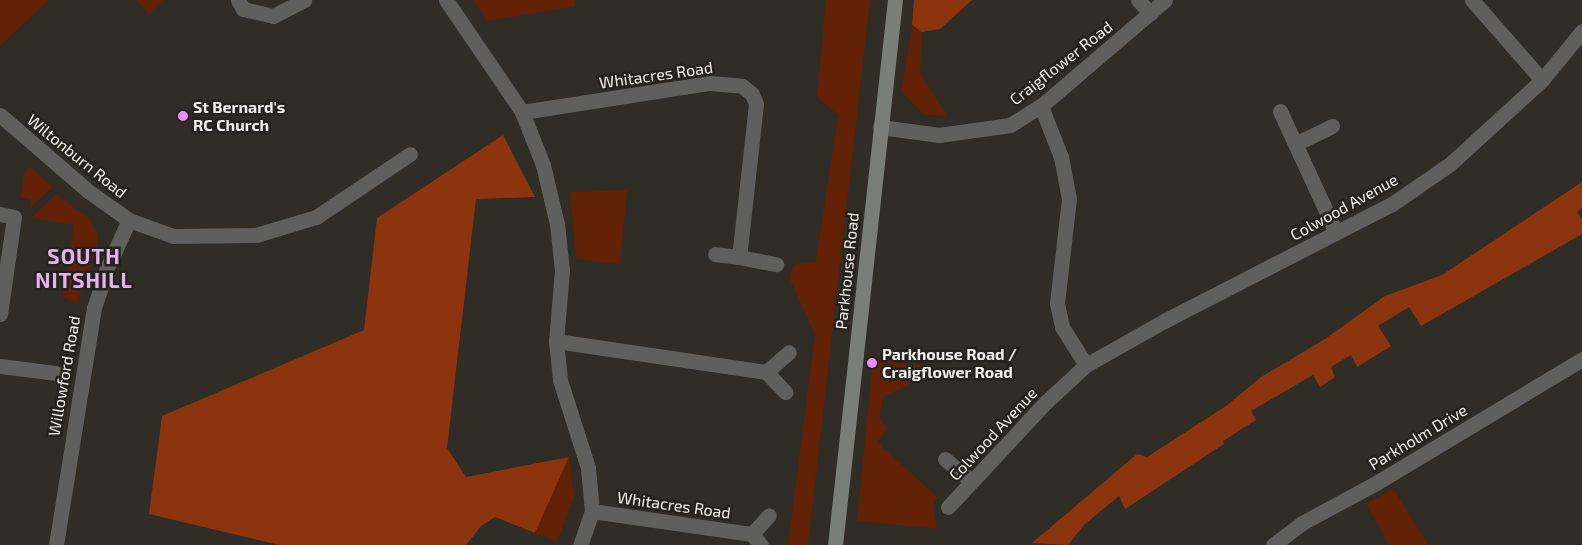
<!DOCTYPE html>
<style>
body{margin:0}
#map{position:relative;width:1582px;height:545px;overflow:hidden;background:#2f2d26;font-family:"Exo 2",sans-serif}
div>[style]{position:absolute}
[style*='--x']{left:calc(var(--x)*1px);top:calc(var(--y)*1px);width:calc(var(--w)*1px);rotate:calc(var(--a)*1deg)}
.green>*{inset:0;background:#622104}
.forest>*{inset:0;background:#8b340e}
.street>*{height:15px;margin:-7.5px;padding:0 7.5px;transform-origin:7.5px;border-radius:7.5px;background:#5f605d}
.secondary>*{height:15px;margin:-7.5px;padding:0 7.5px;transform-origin:7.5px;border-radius:7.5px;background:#7b7d77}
.dots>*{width:14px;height:14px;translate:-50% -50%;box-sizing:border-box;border:2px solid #25231d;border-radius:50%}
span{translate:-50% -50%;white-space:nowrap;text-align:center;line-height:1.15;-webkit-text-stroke:5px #25231d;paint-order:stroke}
.street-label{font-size:16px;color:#f2f1ed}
.poi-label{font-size:16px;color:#f2f1ed;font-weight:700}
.left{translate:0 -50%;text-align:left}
.district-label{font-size:21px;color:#e6b1ed;font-weight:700;letter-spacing:1px}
</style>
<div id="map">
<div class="green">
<i style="clip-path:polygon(0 0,49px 0,0 46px)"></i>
<i style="clip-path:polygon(136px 0,163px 0,149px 14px)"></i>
<i style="clip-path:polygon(473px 0,575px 0,575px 6px,487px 21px)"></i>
<i style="clip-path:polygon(826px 0,870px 0,808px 545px,788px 545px,815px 334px,790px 280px,793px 265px,816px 261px,838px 115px,817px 97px)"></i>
<i style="clip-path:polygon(912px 25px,922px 32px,920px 73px,947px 116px,924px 115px,901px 91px)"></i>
<i style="clip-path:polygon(29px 166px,53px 187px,31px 207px,31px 199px,21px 198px,23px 176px)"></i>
<i style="clip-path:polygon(627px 190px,620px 264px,576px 259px,570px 192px)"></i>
<i style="clip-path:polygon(56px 194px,90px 219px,97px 235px,97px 249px,77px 302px,63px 298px,74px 225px,31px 218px)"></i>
<i style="clip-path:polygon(873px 359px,930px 366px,929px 376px,884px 396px,879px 417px,887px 429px,877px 442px,937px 497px,933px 506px,937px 529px,857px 521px)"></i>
<i style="clip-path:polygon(569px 457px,574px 497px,557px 542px,535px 533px)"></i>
<i style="clip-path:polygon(1393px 488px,1428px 545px,1389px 545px,1366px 504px)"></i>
</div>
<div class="forest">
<i style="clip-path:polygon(914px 0,972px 0,940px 29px,922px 32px,912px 25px)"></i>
<i style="clip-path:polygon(503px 135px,535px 197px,476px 199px,447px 448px,466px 477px,569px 457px,535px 533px,495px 517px,481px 526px,466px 545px,279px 545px,149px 514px,162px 416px,364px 330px,377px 218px)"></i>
<i style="clip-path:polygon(1582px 182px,1582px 208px,1577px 212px,1582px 219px,1582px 234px,1421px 326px,1409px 307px,1378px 326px,1391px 346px,1357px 367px,1351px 355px,1331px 367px,1335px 377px,1320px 387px,1313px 375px,1251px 411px,1256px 420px,1223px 441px,1224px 444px,1125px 509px,1119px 496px,1084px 525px,1068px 545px,1032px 543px,1137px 454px,1147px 457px,1226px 406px,1261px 377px,1325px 339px,1385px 296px,1442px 275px)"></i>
</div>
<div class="street">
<i style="--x:238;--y:0;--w:10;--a:61"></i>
<i style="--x:243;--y:9;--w:31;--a:13"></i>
<i style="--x:273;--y:16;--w:35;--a:-27"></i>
<i style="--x:446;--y:0;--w:135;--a:55.8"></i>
<i style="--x:522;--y:112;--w:57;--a:68.4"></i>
<i style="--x:543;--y:165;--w:61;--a:76.7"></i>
<i style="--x:557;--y:224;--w:46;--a:83.8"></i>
<i style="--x:562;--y:270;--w:71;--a:94.8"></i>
<i style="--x:556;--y:341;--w:39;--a:84"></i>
<i style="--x:560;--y:380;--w:92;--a:72.3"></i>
<i style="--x:588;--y:468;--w:43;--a:84.7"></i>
<i style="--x:592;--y:511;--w:36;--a:109"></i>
<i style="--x:1138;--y:0;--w:18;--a:47"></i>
<i style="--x:1472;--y:0;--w:106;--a:48.8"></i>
<i style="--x:1041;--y:106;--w:55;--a:68.6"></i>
<i style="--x:1061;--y:157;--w:43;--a:79.2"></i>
<i style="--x:1069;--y:199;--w:105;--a:96.6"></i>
<i style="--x:1057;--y:303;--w:25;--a:78"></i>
<i style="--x:1062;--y:327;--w:45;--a:57.7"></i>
<i style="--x:1280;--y:111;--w:134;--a:65.3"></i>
<i style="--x:522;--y:112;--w:190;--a:-8.8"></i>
<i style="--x:710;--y:83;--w:32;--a:5"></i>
<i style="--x:742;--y:86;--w:13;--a:39"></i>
<i style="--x:752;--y:94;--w:11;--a:68"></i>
<i style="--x:756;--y:104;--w:154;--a:96.3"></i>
<i style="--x:739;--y:257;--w:24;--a:-173"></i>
<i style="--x:0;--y:115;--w:116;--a:40.8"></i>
<i style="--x:88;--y:191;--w:50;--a:35.3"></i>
<i style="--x:129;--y:220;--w:47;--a:20"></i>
<i style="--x:173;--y:236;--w:83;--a:-0.7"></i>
<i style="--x:256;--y:235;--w:63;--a:-16.7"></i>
<i style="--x:316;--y:217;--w:113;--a:-33.8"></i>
<i style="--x:880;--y:127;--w:60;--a:7.7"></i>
<i style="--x:939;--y:135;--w:72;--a:-8"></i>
<i style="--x:1010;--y:125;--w:36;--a:-32"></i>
<i style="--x:1041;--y:106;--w:163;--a:-40.5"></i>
<i style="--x:1297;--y:143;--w:39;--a:-26"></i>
<i style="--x:0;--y:214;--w:14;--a:12"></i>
<i style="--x:14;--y:217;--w:98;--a:98.2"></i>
<i style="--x:739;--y:257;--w:38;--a:11"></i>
<i style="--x:556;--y:341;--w:212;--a:8.4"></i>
<i style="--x:766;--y:372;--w:28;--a:46"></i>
<i style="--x:0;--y:366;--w:56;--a:7.1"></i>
<i style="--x:766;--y:372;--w:30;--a:-41"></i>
<i style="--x:945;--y:459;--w:35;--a:40"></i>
<i style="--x:948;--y:507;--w:144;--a:-47"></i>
<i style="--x:1046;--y:402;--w:54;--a:-42.8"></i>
<i style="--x:1086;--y:365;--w:90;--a:-29.4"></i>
<i style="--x:1164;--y:321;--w:256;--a:-27.2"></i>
<i style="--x:1392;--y:204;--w:70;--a:-34.6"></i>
<i style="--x:1450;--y:164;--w:125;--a:-42.4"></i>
<i style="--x:1542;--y:80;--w:63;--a:-50.8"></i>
<i style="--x:592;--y:511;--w:162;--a:8.2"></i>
<i style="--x:752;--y:534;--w:14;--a:51"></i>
<i style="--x:752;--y:534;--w:25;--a:-48"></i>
<i style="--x:56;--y:545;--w:240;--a:-80.9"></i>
<i style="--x:94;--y:308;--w:42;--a:-72"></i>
<i style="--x:107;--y:268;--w:53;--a:-65.4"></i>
<i style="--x:1273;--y:545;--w:36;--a:-37"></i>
<i style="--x:1302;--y:523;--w:84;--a:-28.4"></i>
<i style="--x:1376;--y:483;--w:240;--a:-31"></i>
</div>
<div class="secondary">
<i style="--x:835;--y:545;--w:548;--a:-83.72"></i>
</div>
<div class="dots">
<i style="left:183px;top:116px;background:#ec8cfa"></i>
<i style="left:872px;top:363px;background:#ec8cfa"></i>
</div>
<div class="street-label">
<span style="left:1061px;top:63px;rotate:-38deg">Craigflower Road</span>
<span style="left:656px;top:75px;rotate:-8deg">Whitacres Road</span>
<span style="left:77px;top:156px;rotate:39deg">Wiltonburn Road</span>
<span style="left:1344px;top:207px;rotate:-29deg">Colwood Avenue</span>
<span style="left:847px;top:271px;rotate:-84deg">Parkhouse Road</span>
<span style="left:64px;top:376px;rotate:-80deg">Willowford Road</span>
<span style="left:993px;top:434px;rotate:-47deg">Colwood Avenue</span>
<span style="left:1418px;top:437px;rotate:-31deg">Parkholm Drive</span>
<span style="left:674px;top:505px;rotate:8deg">Whitacres Road</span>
</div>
<div class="poi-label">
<span class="left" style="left:193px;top:116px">St Bernard's<br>RC Church</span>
<span class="left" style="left:882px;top:363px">Parkhouse Road /<br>Craigflower Road</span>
</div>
<div class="district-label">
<span style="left:84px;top:268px">SOUTH<br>NITSHILL</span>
</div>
</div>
